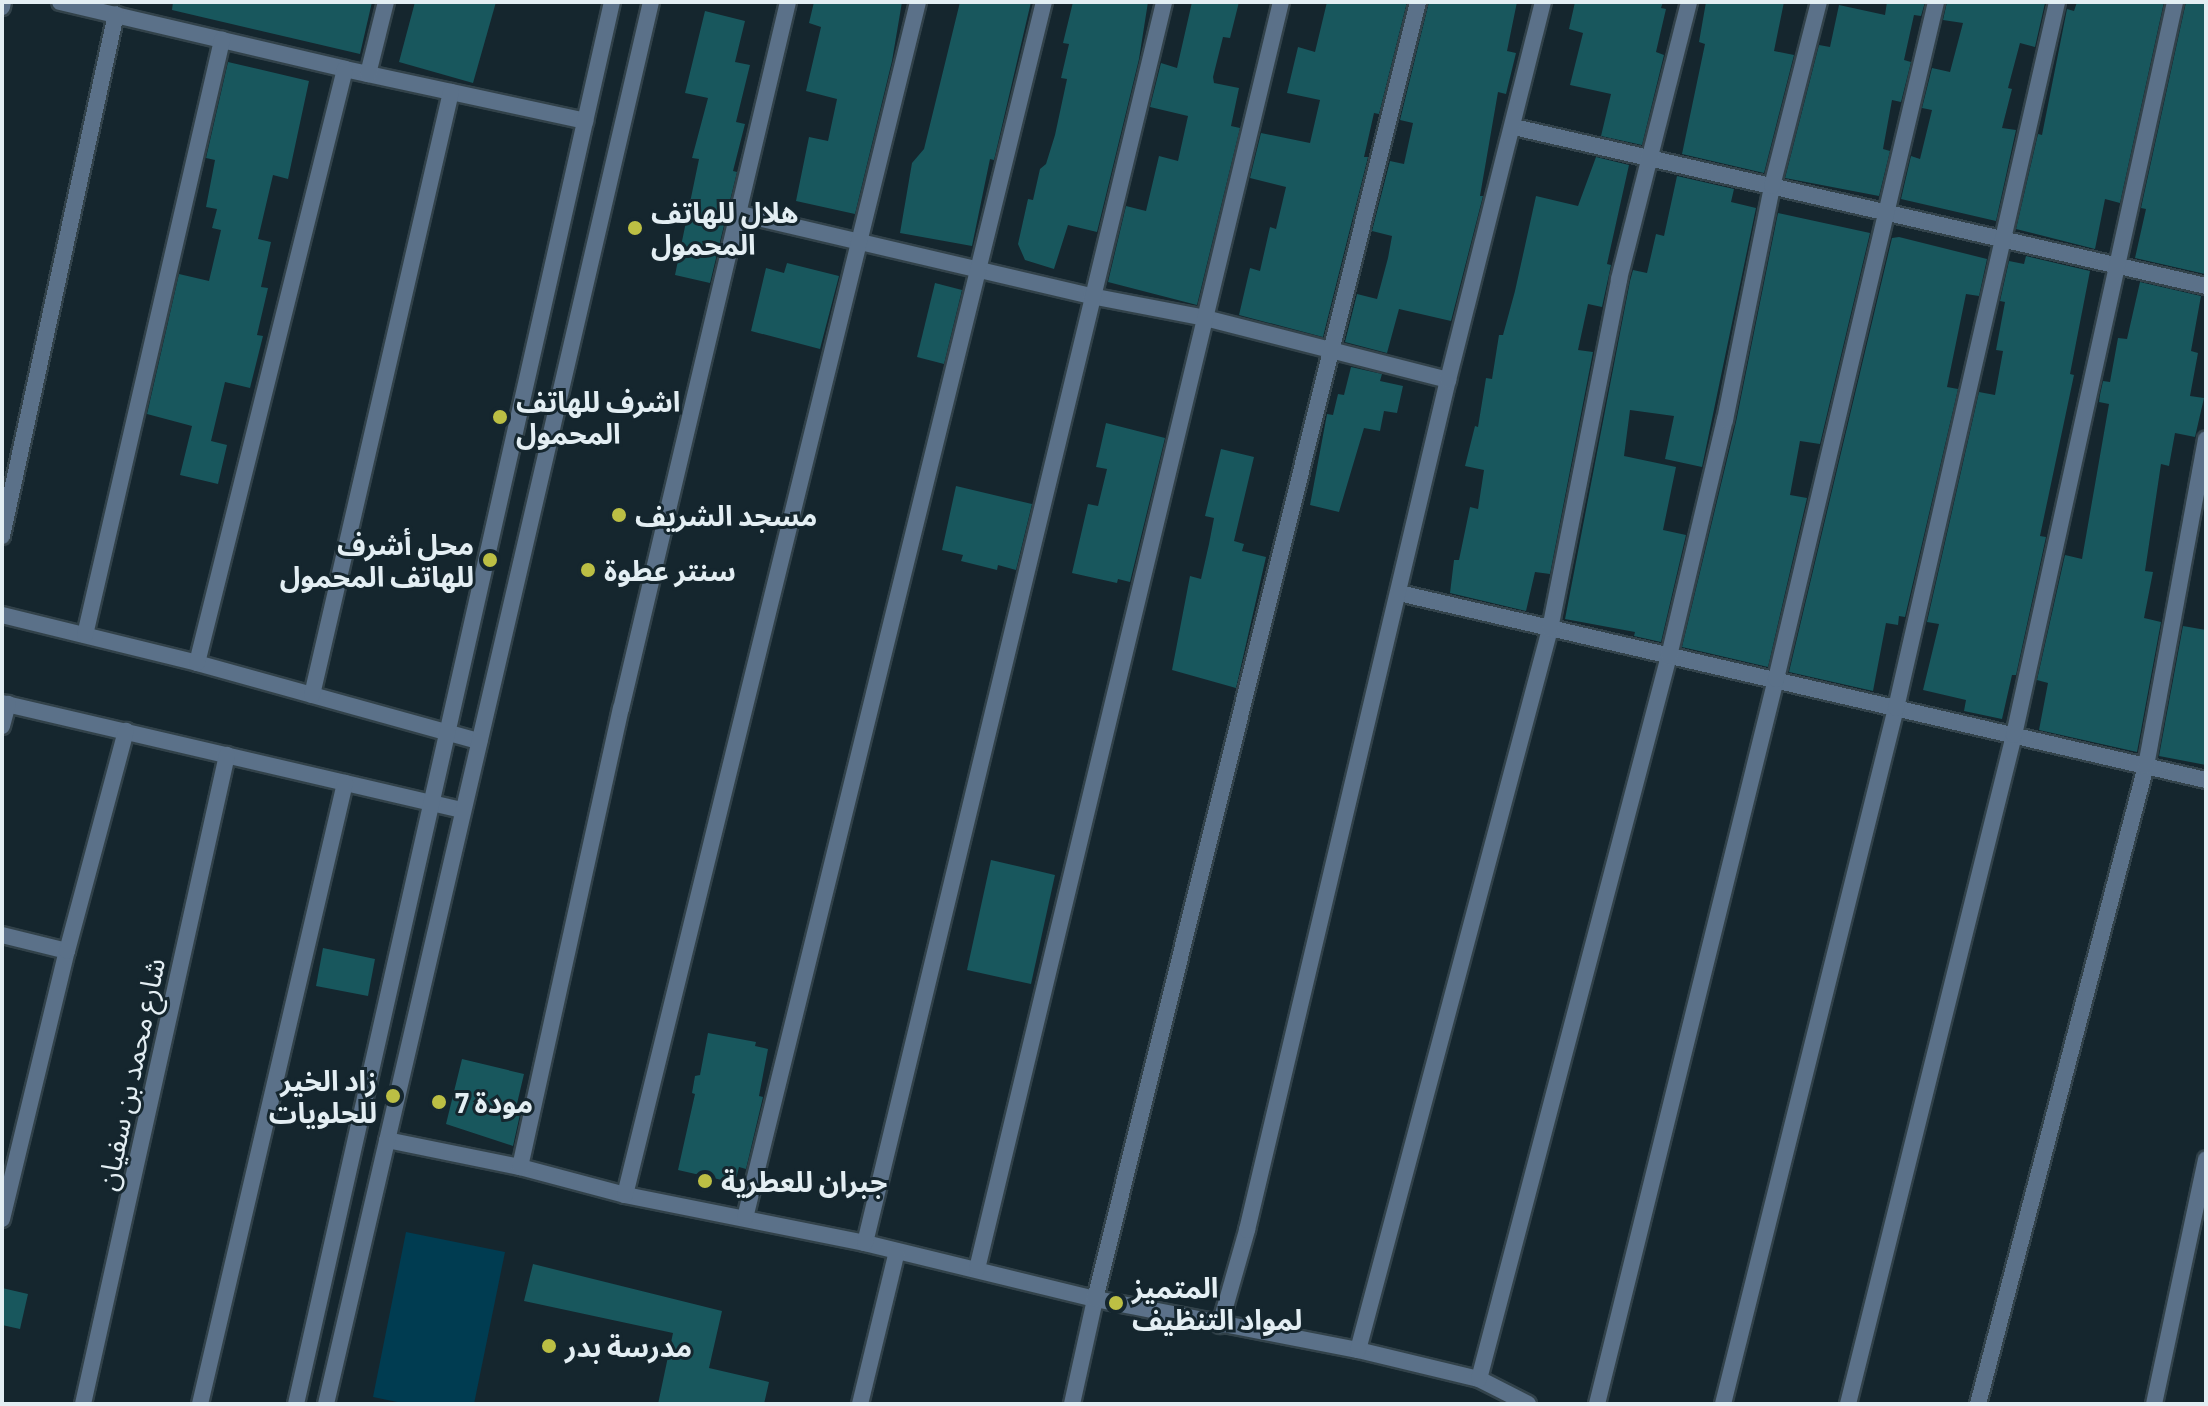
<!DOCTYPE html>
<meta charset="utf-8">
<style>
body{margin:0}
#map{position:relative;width:2208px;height:1406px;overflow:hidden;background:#15262e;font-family:Barlow,"Noto Sans Arabic",sans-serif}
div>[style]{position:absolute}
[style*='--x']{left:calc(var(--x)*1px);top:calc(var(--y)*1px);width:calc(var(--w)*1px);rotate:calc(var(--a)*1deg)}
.green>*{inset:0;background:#003c51}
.building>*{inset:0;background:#18575d}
.roads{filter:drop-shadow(2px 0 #32424a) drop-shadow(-2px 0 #32424a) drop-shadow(0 2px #32424a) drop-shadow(0 -2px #32424a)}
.minor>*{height:16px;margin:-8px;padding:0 8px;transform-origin:8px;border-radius:8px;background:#5b7189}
.tertiary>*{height:16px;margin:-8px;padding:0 8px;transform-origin:8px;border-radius:8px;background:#5b7189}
.dots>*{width:22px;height:22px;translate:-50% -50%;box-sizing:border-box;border:4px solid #15262e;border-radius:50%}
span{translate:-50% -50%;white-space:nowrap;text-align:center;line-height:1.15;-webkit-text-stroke:6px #15262e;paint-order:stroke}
.poi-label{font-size:28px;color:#e3eef3;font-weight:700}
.left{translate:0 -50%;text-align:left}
.right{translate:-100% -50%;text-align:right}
.street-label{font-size:28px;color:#e3eef3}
.frame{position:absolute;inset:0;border:4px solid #e3eef3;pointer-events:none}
</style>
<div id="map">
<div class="green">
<i style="clip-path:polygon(406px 1232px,505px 1252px,474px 1404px,407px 1404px,373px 1397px)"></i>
</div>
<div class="building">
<i style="clip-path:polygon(173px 2px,372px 2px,360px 54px,172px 10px)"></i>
<i style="clip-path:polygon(415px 2px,496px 2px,473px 83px,399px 62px)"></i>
<i style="clip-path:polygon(814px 2px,902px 2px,892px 61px,855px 214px,796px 201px,809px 137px,828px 141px,837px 99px,806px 91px,821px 27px,809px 23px)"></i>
<i style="clip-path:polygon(960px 2px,1031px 2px,994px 160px,990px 159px,972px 246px,900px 233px,912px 163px,924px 149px)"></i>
<i style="clip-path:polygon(1073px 2px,1148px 2px,1139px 59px,1097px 232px,1068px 225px,1054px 269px,1025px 260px,1018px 244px,1028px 199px,1033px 200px,1040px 169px,1046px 164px,1055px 135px,1067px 79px,1061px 78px,1069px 44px,1063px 43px)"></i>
<i style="clip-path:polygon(1192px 2px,1239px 2px,1230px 38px,1223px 37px,1213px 77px,1214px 83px,1239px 88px,1231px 126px,1240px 128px,1197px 305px,1108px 282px,1126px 206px,1146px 211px,1159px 156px,1178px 161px,1188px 116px,1150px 107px,1161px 63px,1177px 68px)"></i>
<i style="clip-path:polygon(1327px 2px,1407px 2px,1379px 114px,1374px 113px,1364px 157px,1368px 157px,1323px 337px,1239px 315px,1250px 268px,1260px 271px,1270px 227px,1276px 229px,1286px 187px,1250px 178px,1261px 133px,1310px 143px,1320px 100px,1287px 93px,1298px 47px,1315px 52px)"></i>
<i style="clip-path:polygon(1429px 2px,1517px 2px,1507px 51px,1516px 53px,1506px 94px,1498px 92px,1480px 196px,1483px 196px,1451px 321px,1399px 309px,1387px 353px,1345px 342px,1357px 294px,1377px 299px,1388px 258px,1392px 236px,1372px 231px,1390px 161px,1404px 164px,1413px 123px,1400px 120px)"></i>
<i style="clip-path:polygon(1575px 2px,1663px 2px,1661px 8px,1666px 9px,1656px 52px,1664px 55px,1642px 145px,1601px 136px,1611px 94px,1570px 85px,1583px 33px,1569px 29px)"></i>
<i style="clip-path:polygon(1706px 2px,1784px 2px,1774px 51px,1794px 55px,1764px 173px,1682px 154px,1705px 44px,1699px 42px)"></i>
<i style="clip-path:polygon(1887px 2px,1925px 2px,1921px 16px,1914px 15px,1904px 60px,1911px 62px,1901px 102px,1892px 100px,1883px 149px,1890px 151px,1879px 196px,1785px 178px,1819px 45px,1830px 47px,1839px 5px,1885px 15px)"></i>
<i style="clip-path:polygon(1947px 2px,2045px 3px,2035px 47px,2020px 43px,2008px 88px,2012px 89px,2002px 128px,2016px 130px,1996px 221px,1901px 199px,1911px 156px,1920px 159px,1932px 110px,1922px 108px,1932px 68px,1950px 72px,1963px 23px,1943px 20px)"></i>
<i style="clip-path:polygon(2077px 2px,2164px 2px,2120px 203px,2105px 199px,2095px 249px,2016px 229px,2038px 134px,2042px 135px,2067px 9px,2074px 11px)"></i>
<i style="clip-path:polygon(2186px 2px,2206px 2px,2205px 274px,2135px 258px,2146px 209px,2141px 208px)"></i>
<i style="clip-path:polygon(705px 11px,745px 21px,735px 62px,750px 65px,736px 122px,745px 124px,733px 171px,737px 172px,710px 283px,675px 275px,699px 159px,692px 158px,708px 98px,685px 93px)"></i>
<i style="clip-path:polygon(228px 62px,309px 81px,288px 179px,273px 175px,258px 239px,271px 242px,261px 287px,268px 288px,257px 335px,263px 336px,250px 388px,225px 382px,211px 441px,227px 445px,218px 484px,180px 475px,192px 426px,147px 414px,179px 274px,209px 281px,221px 230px,212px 228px,217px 209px,206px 207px,215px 160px,206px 158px)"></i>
<i style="clip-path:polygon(1596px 157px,1629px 165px,1607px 264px,1611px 265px,1602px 307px,1588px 304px,1578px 350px,1593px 352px,1550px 574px,1535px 572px,1526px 611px,1450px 593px,1454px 560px,1459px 560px,1470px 507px,1478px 509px,1484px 470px,1465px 466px,1475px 426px,1478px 427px,1486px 378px,1492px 379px,1499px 335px,1503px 335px,1515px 291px,1536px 196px,1578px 206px)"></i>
<i style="clip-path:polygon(1677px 176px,1734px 189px,1731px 202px,1756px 208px,1702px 467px,1665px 459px,1674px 416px,1630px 410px,1624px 456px,1676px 467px,1663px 530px,1686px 535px,1661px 642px,1634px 636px,1635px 632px,1565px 619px,1630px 281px,1633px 270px,1647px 273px,1656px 234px,1664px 236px)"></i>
<i style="clip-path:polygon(1778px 213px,1870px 233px,1820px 444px,1800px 441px,1790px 495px,1807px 498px,1768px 667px,1682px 647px,1736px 422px)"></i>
<i style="clip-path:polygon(1899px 237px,1987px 259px,1979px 296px,1966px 294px,1947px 387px,1958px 389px,1905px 617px,1899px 616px,1898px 625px,1886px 623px,1873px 691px,1789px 672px,1892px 238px)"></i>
<i style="clip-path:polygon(2026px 256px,2090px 271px,2070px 374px,2074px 375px,2040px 536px,2046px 537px,2016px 675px,2012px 675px,2002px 719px,1964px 711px,1966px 700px,1923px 690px,1939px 624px,1927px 622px,1979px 392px,1995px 395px,2003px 351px,1996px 350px,2005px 302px,2000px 301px,2009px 261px,2024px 264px)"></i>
<i style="clip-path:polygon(787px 263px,839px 276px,820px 349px,751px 331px,766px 268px,784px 273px)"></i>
<i style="clip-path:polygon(2140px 282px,2201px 296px,2191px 351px,2198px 353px,2190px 396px,2204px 398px,2195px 437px,2175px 433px,2169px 466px,2161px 464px,2145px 571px,2153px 572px,2144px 618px,2161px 622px,2137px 752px,2039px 730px,2048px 683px,2037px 680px,2065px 555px,2082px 559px,2109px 404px,2099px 402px,2100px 395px,2103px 381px,2110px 382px,2118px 338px,2127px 339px)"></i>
<i style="clip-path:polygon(935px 283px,962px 290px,944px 364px,917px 357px)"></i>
<i style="clip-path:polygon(1351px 367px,1382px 374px,1380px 381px,1403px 386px,1397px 413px,1384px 411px,1380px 431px,1364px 428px,1339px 512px,1310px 505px,1327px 414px,1333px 415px,1338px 394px,1344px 395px)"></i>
<i style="clip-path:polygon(1106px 423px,1165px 438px,1130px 582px,1118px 579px,1117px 583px,1072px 573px,1088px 504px,1098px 506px,1107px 469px,1096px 467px)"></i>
<i style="clip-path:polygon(1221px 449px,1254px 457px,1234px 541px,1244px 544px,1242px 551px,1266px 557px,1236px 688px,1172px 670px,1190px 576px,1201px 579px,1209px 544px,1214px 518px,1205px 516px)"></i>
<i style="clip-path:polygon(956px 486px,1032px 504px,1016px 570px,998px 565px,997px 570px,961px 561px,963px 555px,942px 550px)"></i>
<i style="clip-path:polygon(2183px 626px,2206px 630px,2206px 765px,2159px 756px)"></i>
<i style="clip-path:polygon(991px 860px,1055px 875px,1031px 984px,967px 970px)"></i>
<i style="clip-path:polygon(323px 948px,375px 959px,368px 996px,316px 986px)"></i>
<i style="clip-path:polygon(708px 1033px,756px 1042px,755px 1046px,768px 1049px,759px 1096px,763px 1097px,746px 1169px,739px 1167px,735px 1183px,678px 1170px,695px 1094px,692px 1093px,695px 1076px,700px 1075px)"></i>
<i style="clip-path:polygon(462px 1059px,524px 1074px,516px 1108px,521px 1110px,513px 1146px,446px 1124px)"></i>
<i style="clip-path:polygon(533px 1264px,722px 1311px,709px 1368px,769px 1382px,764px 1404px,658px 1404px,673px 1333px,524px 1301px)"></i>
<i style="clip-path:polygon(2px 1288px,28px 1294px,20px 1329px,2px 1325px)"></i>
</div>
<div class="roads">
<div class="minor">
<i style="--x:60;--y:2;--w:293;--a:13.2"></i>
<i style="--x:345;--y:69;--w:246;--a:12.2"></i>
<i style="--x:2;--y:7;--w:5;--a:-79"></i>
<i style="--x:368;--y:74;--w:74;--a:-76"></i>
<i style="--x:1514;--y:127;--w:710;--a:12.94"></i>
<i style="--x:741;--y:214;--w:359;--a:13.2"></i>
<i style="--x:1091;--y:296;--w:116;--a:10.9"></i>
<i style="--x:1205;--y:318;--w:251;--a:14.3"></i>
<i style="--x:2;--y:536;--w:534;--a:-77.68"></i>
<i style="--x:1399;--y:593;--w:828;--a:13.05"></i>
<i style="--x:2;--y:615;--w:201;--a:13.8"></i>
<i style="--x:197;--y:663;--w:293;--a:15.5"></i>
<i style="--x:85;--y:635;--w:611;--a:-77.03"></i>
<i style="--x:197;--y:663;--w:612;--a:-76.01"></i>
<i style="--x:312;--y:695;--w:619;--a:-77.02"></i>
<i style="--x:2;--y:703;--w:473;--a:13.1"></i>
<i style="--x:2;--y:726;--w:23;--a:-75"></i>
<i style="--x:2;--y:935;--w:67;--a:13.8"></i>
<i style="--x:387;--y:1140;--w:136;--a:11.5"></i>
<i style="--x:520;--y:1167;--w:109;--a:14.9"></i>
<i style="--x:625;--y:1195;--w:245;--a:11.3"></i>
<i style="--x:865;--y:1243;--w:237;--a:13.7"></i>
<i style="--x:1095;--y:1299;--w:268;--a:11"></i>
<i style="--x:1358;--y:1350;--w:124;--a:13.5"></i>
<i style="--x:1479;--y:1379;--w:55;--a:27"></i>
<i style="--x:520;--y:1167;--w:469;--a:-77.6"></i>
<i style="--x:621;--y:709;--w:726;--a:-76.71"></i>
<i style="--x:625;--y:1195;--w:1228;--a:-76.2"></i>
<i style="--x:745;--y:1218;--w:1252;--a:-76.19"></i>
<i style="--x:2;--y:1219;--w:276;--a:-76.4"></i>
<i style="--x:67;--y:951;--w:228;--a:-75"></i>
<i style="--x:865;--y:1243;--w:1277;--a:-76.45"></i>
<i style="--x:977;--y:1269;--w:1303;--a:-76.51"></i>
<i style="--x:1220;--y:1325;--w:99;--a:-74.1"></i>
<i style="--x:1247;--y:1230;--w:873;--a:-76.7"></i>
<i style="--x:1448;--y:380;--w:390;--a:-75.9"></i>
<i style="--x:1358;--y:1350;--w:746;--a:-75.09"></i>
<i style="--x:1550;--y:629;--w:357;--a:-78.8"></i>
<i style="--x:1619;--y:279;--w:286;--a:-75.8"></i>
<i style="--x:1479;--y:1379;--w:748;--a:-75.28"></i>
<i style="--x:1669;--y:656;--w:243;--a:-76.7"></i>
<i style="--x:1725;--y:420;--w:239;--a:-78.6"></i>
<i style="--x:1772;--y:186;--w:190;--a:-75.7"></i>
<i style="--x:83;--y:1404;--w:665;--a:-77.49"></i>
<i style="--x:200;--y:1404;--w:638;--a:-76.86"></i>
<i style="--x:860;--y:1404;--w:157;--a:-76.4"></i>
<i style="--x:1072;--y:1404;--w:107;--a:-77.6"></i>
<i style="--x:1095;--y:1299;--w:1337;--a:-76.02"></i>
<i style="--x:1597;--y:1404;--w:747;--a:-76.13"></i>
<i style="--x:1776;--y:679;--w:696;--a:-76.7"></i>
<i style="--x:1723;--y:1404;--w:717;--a:-76.04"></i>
<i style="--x:1896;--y:708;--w:724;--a:-77.15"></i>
<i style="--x:1848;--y:1404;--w:689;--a:-76.06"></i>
<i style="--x:2014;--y:735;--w:750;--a:-77.61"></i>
<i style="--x:1978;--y:1404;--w:660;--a:-75.25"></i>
<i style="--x:2146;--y:766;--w:332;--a:-79.6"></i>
<i style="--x:2154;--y:1404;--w:250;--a:-78"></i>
</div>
<div class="tertiary">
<i style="--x:296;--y:1404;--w:1437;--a:-77.3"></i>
<i style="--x:326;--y:1404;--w:1439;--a:-76.95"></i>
</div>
</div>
<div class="dots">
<i style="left:635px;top:228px;background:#bcbf44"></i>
<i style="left:500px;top:417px;background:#bcbf44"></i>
<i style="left:619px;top:515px;background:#bcbf44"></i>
<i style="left:490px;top:560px;background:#bcbf44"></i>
<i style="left:588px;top:570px;background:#bcbf44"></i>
<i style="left:393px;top:1096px;background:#bcbf44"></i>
<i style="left:439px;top:1102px;background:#bcbf44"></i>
<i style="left:705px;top:1181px;background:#bcbf44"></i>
<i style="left:1116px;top:1303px;background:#bcbf44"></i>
<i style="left:549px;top:1346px;background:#bcbf44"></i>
</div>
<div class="poi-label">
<span class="left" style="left:651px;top:228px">هلال للهاتف<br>المحمول</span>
<span class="left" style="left:516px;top:417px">اشرف للهاتف<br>المحمول</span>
<span class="left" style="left:635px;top:515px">مسجد الشريف</span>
<span class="right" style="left:474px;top:560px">محل أشرف<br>للهاتف المحمول</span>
<span class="left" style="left:604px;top:570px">سنتر عطوة</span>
<span class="right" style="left:377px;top:1096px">زاد الخير<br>للحلويات</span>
<span class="left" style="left:455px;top:1102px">مودة 7</span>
<span class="left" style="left:721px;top:1181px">جبران للعطرية</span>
<span class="left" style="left:1132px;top:1303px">المتميز<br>لمواد التنظيف</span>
<span class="left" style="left:565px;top:1346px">مدرسة بدر</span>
</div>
<div class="street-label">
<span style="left:130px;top:1074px;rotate:-78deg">شارع محمد بن سفيان</span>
</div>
<div class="frame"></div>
</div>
